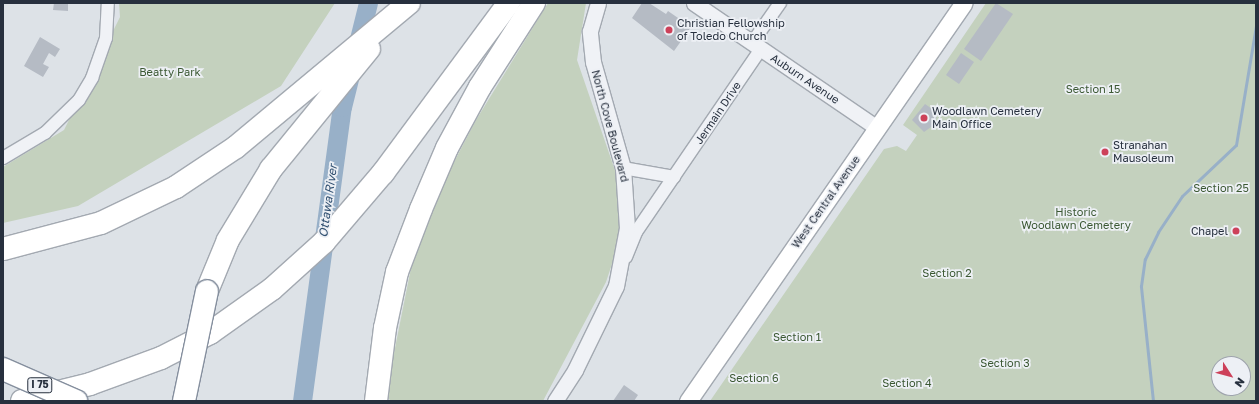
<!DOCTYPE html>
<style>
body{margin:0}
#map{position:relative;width:1259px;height:404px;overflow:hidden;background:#dde2e7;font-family:"Golos Text",sans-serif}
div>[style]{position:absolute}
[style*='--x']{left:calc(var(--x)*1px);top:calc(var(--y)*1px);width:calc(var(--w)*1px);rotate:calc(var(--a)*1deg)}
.green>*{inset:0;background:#c4d1be}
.stream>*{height:3px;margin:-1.5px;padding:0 1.5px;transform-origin:1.5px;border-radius:1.5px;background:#98b0c8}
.river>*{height:19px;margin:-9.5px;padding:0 9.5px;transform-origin:9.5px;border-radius:9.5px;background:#98b0c8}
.building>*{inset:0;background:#b5bbc4}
.roads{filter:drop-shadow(1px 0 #a3a9b1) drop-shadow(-1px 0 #a3a9b1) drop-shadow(0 1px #a3a9b1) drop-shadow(0 -1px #a3a9b1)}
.minor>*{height:12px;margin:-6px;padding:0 6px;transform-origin:6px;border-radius:6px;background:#f0f2f6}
.tertiary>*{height:15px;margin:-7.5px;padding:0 7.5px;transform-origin:7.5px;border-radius:7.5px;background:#f0f2f6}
.secondary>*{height:17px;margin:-8.5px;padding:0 8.5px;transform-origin:8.5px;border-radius:8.5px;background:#fff}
.motorway>*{height:22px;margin:-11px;padding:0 11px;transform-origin:11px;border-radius:11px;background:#fff}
.bridges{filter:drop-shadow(1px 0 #858f9e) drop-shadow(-1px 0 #858f9e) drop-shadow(0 1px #858f9e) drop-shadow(0 -1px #858f9e)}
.motorway-bridge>*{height:22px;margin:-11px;padding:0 11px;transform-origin:11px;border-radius:11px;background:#fff}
.dots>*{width:11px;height:11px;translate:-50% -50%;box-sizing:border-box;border:2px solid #edf0f5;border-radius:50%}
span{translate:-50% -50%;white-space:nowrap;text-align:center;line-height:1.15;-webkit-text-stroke:3.5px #edf0f5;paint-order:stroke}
.shield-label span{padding:1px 3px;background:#edf0f5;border:1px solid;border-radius:3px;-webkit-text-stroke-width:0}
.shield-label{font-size:10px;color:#27303e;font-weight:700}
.poi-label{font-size:11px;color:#27303e}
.left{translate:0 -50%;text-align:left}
.right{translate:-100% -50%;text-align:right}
.park-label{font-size:11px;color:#3c5934}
.street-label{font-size:11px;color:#27303e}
.water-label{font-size:12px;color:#315071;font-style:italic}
.frame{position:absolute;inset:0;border:4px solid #27303e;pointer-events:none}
.north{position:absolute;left:1211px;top:356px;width:40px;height:40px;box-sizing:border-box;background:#edf0f5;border:1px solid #9ea3ac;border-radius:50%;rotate:126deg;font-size:11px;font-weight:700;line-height:16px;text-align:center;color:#27303e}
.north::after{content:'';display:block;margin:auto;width:14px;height:18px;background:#cd415a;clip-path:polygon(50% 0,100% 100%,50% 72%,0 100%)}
</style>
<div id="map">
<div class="green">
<i style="clip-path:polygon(119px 3px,335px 3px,281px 86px,78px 206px,3px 223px,3px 167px,64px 130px,120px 17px)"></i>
<i style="clip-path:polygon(548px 3px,586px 3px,577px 60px,619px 182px,621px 201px,619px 243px,606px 282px,543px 401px,391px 401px,388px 398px,391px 368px,414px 253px,443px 183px,476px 120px)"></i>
<i style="clip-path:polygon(evenodd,986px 3px,1256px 3px,1256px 401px,710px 401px,884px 149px,897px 146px,906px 151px,917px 135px,903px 125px,986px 3px,1219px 364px,1243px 364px,1243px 388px,1219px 388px,1219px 364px)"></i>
</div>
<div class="stream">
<i style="--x:1153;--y:401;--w:116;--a:-96"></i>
<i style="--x:1141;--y:286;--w:27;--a:-82"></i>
<i style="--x:1145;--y:259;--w:30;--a:-64"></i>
<i style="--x:1158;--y:232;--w:43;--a:-56.3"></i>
<i style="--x:1182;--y:196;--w:74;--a:-43.4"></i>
<i style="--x:1236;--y:145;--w:121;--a:-80.5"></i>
</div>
<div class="river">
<i style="--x:302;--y:401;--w:297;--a:-82.3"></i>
<i style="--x:342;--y:107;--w:107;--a:-76"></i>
</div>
<div class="building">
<i style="clip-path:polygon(54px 3px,68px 3px,68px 11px,53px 10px)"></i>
<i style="clip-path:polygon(642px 3px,649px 3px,666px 14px,668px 11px,691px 27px,674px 51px,632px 18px)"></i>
<i style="clip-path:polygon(996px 3px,1013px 14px,981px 61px,964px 49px)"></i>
<i style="clip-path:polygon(40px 37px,60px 49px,55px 57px,49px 53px,43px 64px,49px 67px,43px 77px,24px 66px)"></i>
<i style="clip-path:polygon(961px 53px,974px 62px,959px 84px,946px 75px)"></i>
<i style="clip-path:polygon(925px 104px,938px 113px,934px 125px,924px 132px,912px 120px)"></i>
<i style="clip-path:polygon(1235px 226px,1241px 231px,1236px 237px,1230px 232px)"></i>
<i style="clip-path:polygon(624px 385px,638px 395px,634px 401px,613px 401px)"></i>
</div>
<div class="roads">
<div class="minor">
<i style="--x:752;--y:43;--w:49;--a:-55"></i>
<i style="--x:3;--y:158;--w:49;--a:-30.8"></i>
<i style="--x:45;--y:133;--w:47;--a:-44.1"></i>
<i style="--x:79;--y:100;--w:26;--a:-59"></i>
<i style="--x:92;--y:78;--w:42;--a:-70.7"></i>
<i style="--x:106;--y:38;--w:35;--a:-87"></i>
<i style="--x:623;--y:168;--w:52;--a:10"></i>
<i style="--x:626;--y:257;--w:27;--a:-68"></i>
<i style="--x:636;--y:232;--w:222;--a:-55.7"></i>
</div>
<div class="tertiary">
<i style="--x:694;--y:3;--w:222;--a:34.3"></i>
<i style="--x:555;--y:401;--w:37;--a:-57"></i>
<i style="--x:575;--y:370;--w:93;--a:-64"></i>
<i style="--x:616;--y:286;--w:59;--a:-79.3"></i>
<i style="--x:627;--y:228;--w:60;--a:-93.8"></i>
<i style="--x:623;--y:168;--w:110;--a:-105.8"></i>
<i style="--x:593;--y:62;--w:31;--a:-96"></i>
<i style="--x:590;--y:31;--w:29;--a:-74"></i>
</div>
<div class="secondary">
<i style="--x:688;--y:401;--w:484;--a:-55.3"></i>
</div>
<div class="motorway">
<i style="--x:3;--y:249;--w:101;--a:-14.9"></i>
<i style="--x:101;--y:223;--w:83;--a:-25.6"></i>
<i style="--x:176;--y:187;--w:72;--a:-33.7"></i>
<i style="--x:236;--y:147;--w:225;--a:-39.8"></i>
<i style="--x:207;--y:291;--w:55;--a:-67.6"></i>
<i style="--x:228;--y:240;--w:83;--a:-58.8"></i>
<i style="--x:271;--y:169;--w:155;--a:-50.8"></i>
<i style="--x:22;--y:401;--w:70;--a:-14"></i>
<i style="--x:90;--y:384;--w:76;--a:-20.1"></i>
<i style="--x:161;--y:358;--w:55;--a:-27"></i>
<i style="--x:210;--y:333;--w:76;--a:-35.4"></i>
<i style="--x:272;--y:289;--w:70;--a:-42.1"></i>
<i style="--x:324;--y:242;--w:91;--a:-49.5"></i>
<i style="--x:383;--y:173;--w:212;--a:-53.5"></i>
<i style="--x:376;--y:401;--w:74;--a:-83"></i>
<i style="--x:385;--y:328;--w:57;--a:-77.9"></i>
<i style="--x:397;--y:272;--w:67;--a:-69.1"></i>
<i style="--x:421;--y:209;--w:66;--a:-66.9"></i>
<i style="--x:447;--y:148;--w:69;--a:-61.6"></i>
<i style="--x:480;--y:87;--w:100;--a:-57.3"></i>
</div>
</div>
<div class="bridges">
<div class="motorway-bridge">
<i style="--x:3;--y:369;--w:80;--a:23.7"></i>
<i style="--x:184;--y:401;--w:112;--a:-78.2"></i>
</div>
</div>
<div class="dots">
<i style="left:669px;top:30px;background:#cd415a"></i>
<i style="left:924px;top:118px;background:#cd415a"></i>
<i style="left:1105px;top:152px;background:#cd415a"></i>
<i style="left:1236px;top:231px;background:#cd415a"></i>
</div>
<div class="shield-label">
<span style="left:40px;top:385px">I 75</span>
</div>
<div class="poi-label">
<span class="left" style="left:677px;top:30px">Christian Fellowship<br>of Toledo Church</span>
<span class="left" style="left:932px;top:118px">Woodlawn Cemetery<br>Main Office</span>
<span class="left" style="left:1113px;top:152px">Stranahan<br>Mausoleum</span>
<span class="right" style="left:1228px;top:231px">Chapel</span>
</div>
<div class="park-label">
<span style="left:170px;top:72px">Beatty Park</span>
<span style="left:1093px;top:89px">Section 15</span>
<span style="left:1221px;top:188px">Section 25</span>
<span style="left:1076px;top:219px">Historic<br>Woodlawn Cemetery</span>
<span style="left:947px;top:273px">Section 2</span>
<span style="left:797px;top:337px">Section 1</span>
<span style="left:1005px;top:363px">Section 3</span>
<span style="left:754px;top:378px">Section 6</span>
<span style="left:907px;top:383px">Section 4</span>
</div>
<div class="street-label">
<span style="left:805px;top:79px;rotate:34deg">Auburn Avenue</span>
<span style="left:718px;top:113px;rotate:-56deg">Jermain Drive</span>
<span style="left:610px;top:126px;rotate:75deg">North Cove Boulevard</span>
<span style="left:826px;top:202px;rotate:-55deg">West Central Avenue</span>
</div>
<div class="water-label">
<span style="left:328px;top:201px;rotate:-82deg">Ottawa River</span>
</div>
<div class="frame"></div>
<div class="north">N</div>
</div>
